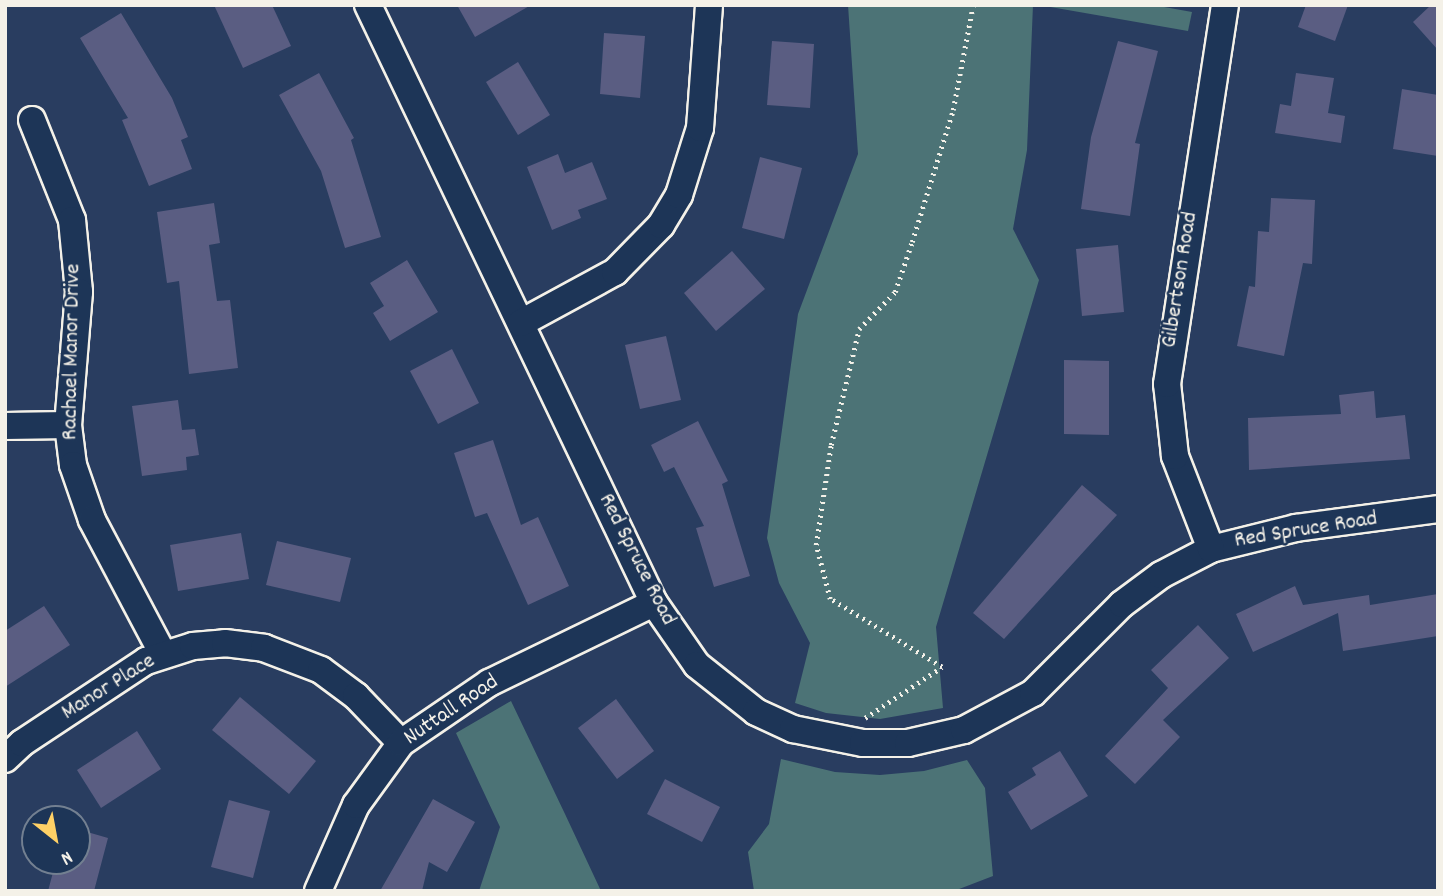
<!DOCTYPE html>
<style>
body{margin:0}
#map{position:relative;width:1443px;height:896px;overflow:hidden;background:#293d60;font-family:Dekko,sans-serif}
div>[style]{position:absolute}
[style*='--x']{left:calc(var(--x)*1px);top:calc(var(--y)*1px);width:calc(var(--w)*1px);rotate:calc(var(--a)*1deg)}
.green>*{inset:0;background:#4c7376}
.building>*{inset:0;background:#5a5d82}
.path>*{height:4.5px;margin-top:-2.25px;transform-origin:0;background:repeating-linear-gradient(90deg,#f4f1e8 0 2px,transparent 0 7px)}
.roads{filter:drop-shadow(2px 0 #f4f1e8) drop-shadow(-2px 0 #f4f1e8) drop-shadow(0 2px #f4f1e8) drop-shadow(0 -2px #f4f1e8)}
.minor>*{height:26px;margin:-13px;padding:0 13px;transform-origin:13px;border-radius:13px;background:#1d3557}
span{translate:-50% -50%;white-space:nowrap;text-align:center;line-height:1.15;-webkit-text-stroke:5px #1d3557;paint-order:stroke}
.street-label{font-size:23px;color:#f4f1e8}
.frame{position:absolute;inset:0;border:7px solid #f4f1e8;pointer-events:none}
.north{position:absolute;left:21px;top:805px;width:70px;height:70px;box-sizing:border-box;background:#1d3557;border:2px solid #738091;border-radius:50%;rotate:149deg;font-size:19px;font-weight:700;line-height:28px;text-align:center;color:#f4f1e8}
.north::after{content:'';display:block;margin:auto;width:24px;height:32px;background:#ffd166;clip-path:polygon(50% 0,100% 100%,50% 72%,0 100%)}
</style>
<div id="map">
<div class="green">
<i style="clip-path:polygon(848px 5px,1033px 5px,1027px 150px,1013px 229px,1039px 280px,936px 627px,943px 708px,880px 719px,826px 713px,795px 703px,810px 643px,779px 583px,767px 538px,798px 314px,858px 154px)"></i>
<i style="clip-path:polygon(1039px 5px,1153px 5px,1192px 12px,1188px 31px)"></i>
<i style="clip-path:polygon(511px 701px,565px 814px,601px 891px,479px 891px,500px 827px,456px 733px)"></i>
<i style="clip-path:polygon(781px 759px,835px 772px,880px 775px,924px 771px,967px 760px,985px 788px,993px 876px,954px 891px,754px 891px,748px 852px,769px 824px)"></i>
</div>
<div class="building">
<i style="clip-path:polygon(214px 5px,272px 5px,291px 46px,243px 68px)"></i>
<i style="clip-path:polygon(457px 5px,531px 5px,475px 37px)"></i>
<i style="clip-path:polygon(1306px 5px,1348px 5px,1335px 41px,1298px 27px)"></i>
<i style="clip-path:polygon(1431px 5px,1438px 5px,1438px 50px,1413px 22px)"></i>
<i style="clip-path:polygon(121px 13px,172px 98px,188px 137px,181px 140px,192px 169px,149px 186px,122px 120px,128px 118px,80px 38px)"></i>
<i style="clip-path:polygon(604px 33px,645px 36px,640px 98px,600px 94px)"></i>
<i style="clip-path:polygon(772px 41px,814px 44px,810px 108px,767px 105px)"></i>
<i style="clip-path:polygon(1118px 41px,1158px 51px,1135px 143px,1140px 144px,1130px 216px,1081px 209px,1091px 137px)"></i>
<i style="clip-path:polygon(518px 62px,550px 115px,518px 135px,486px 82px)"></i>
<i style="clip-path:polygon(319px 73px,354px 138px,351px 140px,381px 237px,345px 248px,321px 171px,279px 95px)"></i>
<i style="clip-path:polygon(1296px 73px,1334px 78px,1328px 113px,1345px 116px,1341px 143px,1275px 133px,1280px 104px,1291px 106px)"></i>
<i style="clip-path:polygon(1402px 89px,1438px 95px,1438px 156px,1393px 149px)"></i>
<i style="clip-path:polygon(558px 154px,565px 173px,592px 162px,607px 199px,578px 210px,581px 218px,552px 230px,527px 167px)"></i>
<i style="clip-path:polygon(760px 157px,802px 168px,784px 239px,742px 228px)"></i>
<i style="clip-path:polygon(1271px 198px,1315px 200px,1312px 264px,1303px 263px,1284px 356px,1237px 346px,1249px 286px,1255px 287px,1258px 231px,1269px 232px)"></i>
<i style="clip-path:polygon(214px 203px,220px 243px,209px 245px,217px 301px,230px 300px,238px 368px,189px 374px,179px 281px,167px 283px,157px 212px)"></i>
<i style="clip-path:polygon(1118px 245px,1124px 312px,1082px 316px,1076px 249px)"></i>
<i style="clip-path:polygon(732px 251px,765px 289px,716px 331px,684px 293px)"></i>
<i style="clip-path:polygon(407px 260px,438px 312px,390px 341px,373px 313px,384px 306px,370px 283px)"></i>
<i style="clip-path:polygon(666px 336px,681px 400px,640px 409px,625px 345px)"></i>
<i style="clip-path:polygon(452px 349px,479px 403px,438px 424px,410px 371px)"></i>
<i style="clip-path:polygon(1064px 360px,1109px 361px,1109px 435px,1064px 434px)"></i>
<i style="clip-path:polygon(1374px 391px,1376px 418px,1405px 415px,1410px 459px,1249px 470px,1248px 418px,1341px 414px,1339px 395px)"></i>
<i style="clip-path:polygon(178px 400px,182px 430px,195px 429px,199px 455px,186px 457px,187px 470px,142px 476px,132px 406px)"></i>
<i style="clip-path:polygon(698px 421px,728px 481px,722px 484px,750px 576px,714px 587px,696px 528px,704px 526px,674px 467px,664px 472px,651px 445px)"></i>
<i style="clip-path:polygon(493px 440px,521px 525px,538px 517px,569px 586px,528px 605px,487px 513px,475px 517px,454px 453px)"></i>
<i style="clip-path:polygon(1082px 485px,1117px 515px,1004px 639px,973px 613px)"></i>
<i style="clip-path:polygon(241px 533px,249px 579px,178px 591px,170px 545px)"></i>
<i style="clip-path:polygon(277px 541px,351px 558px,340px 602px,266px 585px)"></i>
<i style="clip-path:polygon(1295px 586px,1303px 605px,1369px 595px,1370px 605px,1438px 594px,1438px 636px,1343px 651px,1338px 613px,1253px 652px,1236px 614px)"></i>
<i style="clip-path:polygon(44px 606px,70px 645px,5px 687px,5px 631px)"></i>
<i style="clip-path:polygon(1198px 625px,1229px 658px,1163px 720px,1180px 737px,1135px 784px,1105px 756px,1168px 688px,1151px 670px)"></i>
<i style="clip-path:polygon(240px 697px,316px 761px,289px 794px,212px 730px)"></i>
<i style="clip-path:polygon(616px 699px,654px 751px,617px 779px,578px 728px)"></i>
<i style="clip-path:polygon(137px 731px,161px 769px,101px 808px,77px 770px)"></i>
<i style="clip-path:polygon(1060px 751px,1088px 796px,1031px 830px,1008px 792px,1036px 775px,1032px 768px)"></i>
<i style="clip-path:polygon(665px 779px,720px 807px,702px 842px,647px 814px)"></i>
<i style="clip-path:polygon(433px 799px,475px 822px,447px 872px,429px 862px,422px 891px,380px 891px)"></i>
<i style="clip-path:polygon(229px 800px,270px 811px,253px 878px,211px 867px)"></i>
<i style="clip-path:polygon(77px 829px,108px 838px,94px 891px,48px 891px,56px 861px,77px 861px)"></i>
</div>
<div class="path">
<i style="--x:865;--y:718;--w:92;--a:-33.5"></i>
<i style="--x:942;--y:667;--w:131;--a:-148.7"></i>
<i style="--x:830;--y:599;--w:56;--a:-104.5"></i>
<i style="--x:816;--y:545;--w:101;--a:-81.5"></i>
<i style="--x:831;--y:445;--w:119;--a:-76.4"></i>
<i style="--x:859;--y:329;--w:52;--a:-45.8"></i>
<i style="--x:895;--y:292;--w:53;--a:-71.2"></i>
<i style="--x:912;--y:242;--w:138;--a:-72.7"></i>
<i style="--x:953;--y:110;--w:107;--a:-79.2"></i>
</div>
<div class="roads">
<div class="minor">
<i style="--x:368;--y:5;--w:663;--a:64.44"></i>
<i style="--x:654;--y:603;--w:75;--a:55.3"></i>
<i style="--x:697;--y:665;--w:75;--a:38.5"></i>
<i style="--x:756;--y:712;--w:41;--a:24.7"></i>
<i style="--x:793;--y:729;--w:71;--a:11.3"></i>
<i style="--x:863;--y:743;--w:45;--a:0"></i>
<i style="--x:908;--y:743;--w:57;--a:-13.1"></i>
<i style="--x:964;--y:730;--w:78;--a:-28.2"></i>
<i style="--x:1033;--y:693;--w:126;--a:-45"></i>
<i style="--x:1122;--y:604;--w:49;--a:-36.6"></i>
<i style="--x:1161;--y:575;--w:56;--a:-27.5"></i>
<i style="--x:1211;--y:549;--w:88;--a:-13.9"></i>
<i style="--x:1296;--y:528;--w:143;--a:-7.6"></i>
<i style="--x:32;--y:120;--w:108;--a:68.2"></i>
<i style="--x:72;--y:220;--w:72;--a:84.4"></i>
<i style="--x:79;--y:292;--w:133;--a:94.7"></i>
<i style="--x:68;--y:425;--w:40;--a:82.9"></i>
<i style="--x:73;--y:465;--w:58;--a:70.9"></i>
<i style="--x:92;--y:520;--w:152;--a:62.1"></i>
<i style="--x:521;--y:323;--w:107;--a:-28.5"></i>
<i style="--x:615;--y:272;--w:66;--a:-45.6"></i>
<i style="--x:661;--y:225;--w:35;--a:-59"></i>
<i style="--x:679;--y:195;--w:70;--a:-72.6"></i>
<i style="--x:700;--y:128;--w:123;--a:-85.8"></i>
<i style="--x:5;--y:426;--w:63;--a:-0.9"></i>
<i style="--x:1211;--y:549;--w:100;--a:-111.2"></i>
<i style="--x:1175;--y:456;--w:72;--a:-96.3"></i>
<i style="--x:1167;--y:384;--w:383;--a:-81.3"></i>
<i style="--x:5;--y:759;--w:23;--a:-43"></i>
<i style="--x:22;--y:743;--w:149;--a:-33.5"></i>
<i style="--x:146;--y:661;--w:49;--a:-17.7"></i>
<i style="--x:193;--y:646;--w:32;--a:-5"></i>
<i style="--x:225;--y:643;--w:39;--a:7"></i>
<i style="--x:264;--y:648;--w:61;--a:21.1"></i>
<i style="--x:321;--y:670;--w:44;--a:36.6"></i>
<i style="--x:356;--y:696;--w:65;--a:46.2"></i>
<i style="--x:318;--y:891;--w:94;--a:-66.2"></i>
<i style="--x:356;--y:805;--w:77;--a:-54"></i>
<i style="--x:401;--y:743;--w:107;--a:-34.3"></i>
<i style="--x:489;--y:683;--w:183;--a:-25.9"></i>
</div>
</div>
<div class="street-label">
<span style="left:1181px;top:280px;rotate:-81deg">Gilbertson Road</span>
<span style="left:73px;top:352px;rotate:-89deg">Rachael Manor Drive</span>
<span style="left:1306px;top:531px;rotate:-9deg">Red Spruce Road</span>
<span style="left:636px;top:560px;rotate:63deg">Red Spruce Road</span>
<span style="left:109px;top:688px;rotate:-32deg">Manor Place</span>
<span style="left:452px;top:711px;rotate:-34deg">Nuttall Road</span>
</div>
<div class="frame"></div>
<div class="north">N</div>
</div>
